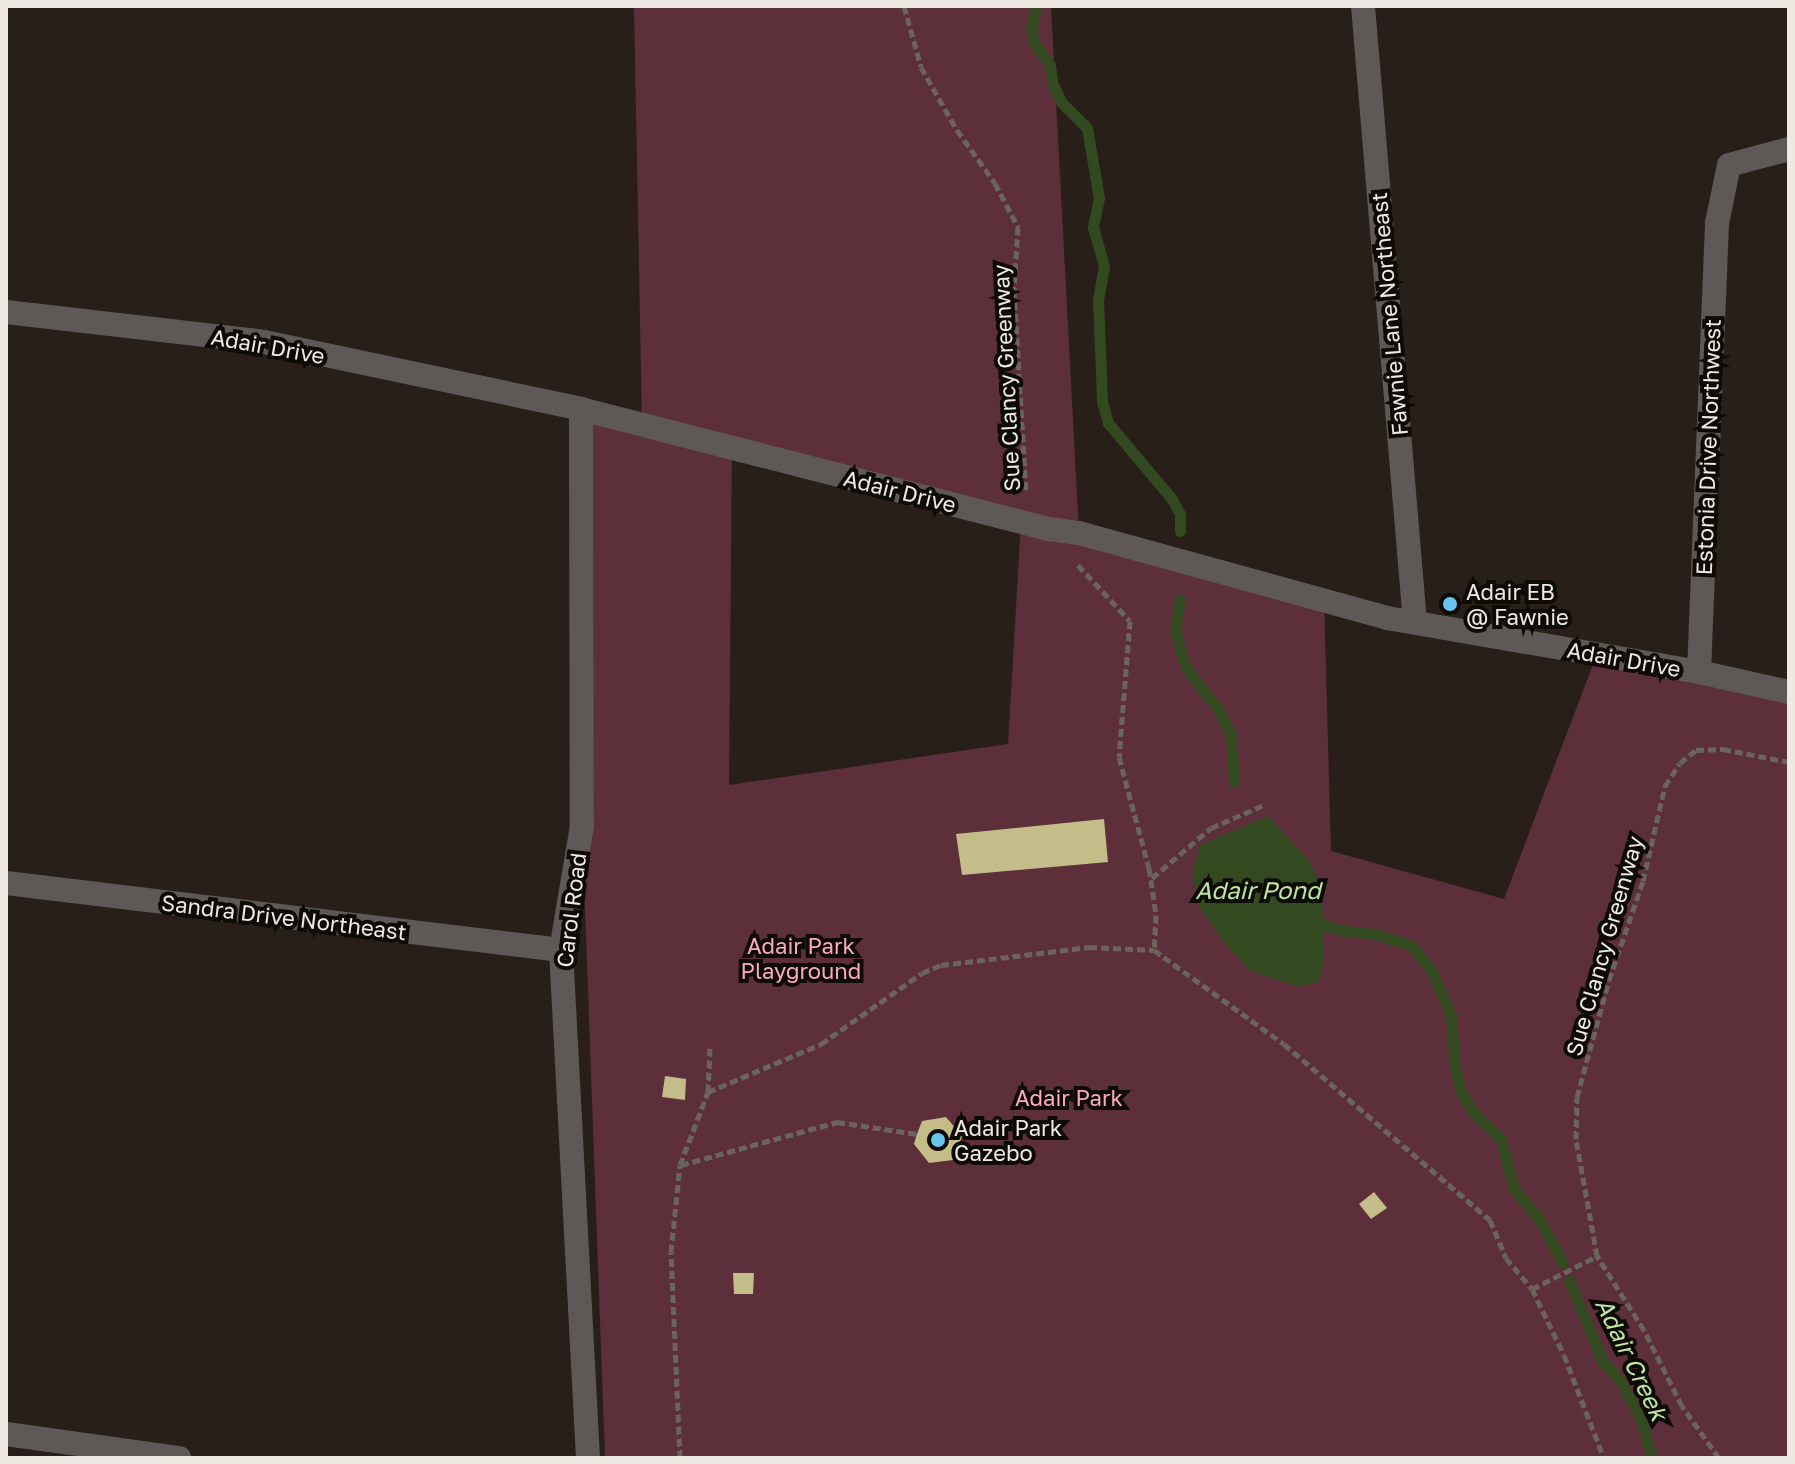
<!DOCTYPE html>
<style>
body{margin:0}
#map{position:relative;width:1795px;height:1464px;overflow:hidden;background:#282018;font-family:"Golos Text",sans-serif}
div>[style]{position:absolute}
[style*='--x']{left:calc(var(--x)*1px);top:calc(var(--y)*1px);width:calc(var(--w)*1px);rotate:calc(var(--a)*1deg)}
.green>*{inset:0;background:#5c2f3a}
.water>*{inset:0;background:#334a21}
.stream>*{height:11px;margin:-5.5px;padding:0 5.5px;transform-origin:5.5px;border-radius:5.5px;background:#334a21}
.building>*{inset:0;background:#c4bd89}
.path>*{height:5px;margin-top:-2.5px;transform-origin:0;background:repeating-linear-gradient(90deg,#6b645d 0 8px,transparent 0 12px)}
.street>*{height:24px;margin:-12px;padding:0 12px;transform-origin:12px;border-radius:12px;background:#5e5857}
.dots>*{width:22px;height:22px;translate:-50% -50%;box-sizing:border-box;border:4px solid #0e0b07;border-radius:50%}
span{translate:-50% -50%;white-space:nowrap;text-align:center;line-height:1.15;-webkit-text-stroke:8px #0e0b07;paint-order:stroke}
.street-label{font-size:22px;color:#eee9e3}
.poi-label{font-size:22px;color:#eee9e3}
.left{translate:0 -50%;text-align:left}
.park-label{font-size:22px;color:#fdaabd}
.water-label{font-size:24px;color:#bee6a2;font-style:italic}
.frame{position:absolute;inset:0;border:8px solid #eee9e3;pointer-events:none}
</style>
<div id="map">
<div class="green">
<i style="clip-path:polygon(evenodd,634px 6px,1051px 6px,1079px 533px,1324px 601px,1331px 851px,1504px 899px,1597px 654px,1789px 692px,1789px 1458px,605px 1458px,582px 826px,581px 409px,642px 425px,634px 6px,732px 448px,1021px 522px,1008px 744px,729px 785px,732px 448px)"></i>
</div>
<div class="water">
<i style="clip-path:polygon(1268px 816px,1310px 862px,1322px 890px,1324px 962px,1319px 981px,1300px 987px,1250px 971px,1223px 941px,1200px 908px,1192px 874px,1200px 845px)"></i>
</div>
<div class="stream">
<i style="--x:1036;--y:6;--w:24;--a:102"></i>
<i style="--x:1031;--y:29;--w:14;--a:78"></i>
<i style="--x:1034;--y:43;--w:27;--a:54"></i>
<i style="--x:1050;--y:65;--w:17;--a:83"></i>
<i style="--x:1052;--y:82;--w:23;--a:65"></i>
<i style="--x:1062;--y:103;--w:35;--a:45"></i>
<i style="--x:1087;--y:128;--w:71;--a:80.3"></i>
<i style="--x:1099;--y:198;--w:30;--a:102"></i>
<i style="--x:1093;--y:227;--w:41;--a:74.2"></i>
<i style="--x:1104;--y:266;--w:35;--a:100"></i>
<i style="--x:1098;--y:300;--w:101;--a:87.7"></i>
<i style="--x:1102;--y:401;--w:23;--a:75"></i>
<i style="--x:1108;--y:423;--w:99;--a:49.9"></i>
<i style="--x:1172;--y:499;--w:17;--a:62"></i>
<i style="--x:1180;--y:514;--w:17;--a:90"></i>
<i style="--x:1180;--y:599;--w:31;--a:99"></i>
<i style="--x:1175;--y:630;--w:23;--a:75"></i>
<i style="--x:1181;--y:652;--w:18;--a:71"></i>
<i style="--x:1187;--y:669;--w:51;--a:52.2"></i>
<i style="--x:1218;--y:709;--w:28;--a:63"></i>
<i style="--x:1231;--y:734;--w:48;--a:86.4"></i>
<i style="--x:1325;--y:925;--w:19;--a:18"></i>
<i style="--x:1343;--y:931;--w:33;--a:5"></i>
<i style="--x:1376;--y:934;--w:38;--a:18"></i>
<i style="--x:1412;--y:946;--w:33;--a:52"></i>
<i style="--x:1432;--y:972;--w:47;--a:66.2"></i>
<i style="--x:1451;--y:1015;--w:46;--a:86.3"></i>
<i style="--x:1454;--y:1061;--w:30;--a:78"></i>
<i style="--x:1460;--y:1090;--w:24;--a:60"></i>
<i style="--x:1472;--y:1111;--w:40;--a:44"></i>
<i style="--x:1501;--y:1139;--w:52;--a:75.4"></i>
<i style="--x:1514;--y:1189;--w:39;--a:50"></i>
<i style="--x:1539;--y:1219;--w:50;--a:61.4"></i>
<i style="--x:1569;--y:1280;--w:89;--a:67.5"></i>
<i style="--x:1603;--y:1362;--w:25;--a:47"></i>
<i style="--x:1620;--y:1380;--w:42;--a:61.6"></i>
<i style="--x:1640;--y:1417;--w:43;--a:73.7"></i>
</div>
<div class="building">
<i style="clip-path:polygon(1104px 819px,1108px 862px,962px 875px,956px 834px)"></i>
<i style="clip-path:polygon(665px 1076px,686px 1079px,685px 1100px,662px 1097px)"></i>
<i style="clip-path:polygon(946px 1117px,962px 1136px,953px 1160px,929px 1163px,914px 1144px,917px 1134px,922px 1121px)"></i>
<i style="clip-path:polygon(1374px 1192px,1387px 1208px,1371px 1219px,1359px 1204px)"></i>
<i style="clip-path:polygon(733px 1273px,754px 1273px,753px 1294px,734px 1294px)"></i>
</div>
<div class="path">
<i style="--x:904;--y:6;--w:63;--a:74.4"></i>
<i style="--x:921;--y:67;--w:73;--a:60.3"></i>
<i style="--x:957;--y:130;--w:65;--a:54.4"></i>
<i style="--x:995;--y:183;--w:50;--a:62.4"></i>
<i style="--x:1018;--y:227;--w:63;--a:93.6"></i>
<i style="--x:1014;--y:290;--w:202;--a:86.6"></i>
<i style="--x:1078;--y:565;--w:76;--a:47.1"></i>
<i style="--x:1130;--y:621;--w:136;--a:94.6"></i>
<i style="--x:1119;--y:757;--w:115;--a:74.9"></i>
<i style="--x:1149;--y:868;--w:48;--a:81.5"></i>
<i style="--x:1156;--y:915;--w:35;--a:93"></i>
<i style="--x:1152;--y:878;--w:77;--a:-40.3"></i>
<i style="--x:1211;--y:828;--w:60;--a:-23.6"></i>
<i style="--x:708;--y:1092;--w:44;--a:-87.4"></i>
<i style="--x:681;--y:1165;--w:162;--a:-15.4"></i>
<i style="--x:837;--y:1122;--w:81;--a:8.5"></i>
<i style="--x:1532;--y:1289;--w:73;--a:-26.9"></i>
<i style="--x:680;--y:1458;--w:206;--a:-92.5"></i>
<i style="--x:671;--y:1252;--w:87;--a:-84.1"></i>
<i style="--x:680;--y:1165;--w:78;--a:-69"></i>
<i style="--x:708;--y:1092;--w:123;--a:-23"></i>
<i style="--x:821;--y:1044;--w:123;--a:-35.1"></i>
<i style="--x:922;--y:973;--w:21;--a:-23"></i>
<i style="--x:941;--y:965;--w:149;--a:-6.9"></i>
<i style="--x:1089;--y:947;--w:65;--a:2.6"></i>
<i style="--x:1154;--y:950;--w:160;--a:35.9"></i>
<i style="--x:1284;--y:1044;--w:271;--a:40.5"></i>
<i style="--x:1490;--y:1220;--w:41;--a:67.2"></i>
<i style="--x:1506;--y:1258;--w:40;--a:50"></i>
<i style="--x:1532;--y:1289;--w:73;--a:64.1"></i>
<i style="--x:1564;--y:1355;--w:110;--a:68.8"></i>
<i style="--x:1719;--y:1458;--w:64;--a:-125.4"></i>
<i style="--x:1682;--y:1406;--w:85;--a:-116.6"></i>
<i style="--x:1644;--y:1330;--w:88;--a:-122.4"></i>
<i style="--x:1597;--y:1256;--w:119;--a:-100.2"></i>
<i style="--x:1576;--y:1139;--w:42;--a:-88.6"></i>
<i style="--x:1577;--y:1097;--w:121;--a:-74.7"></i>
<i style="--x:1609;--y:980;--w:105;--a:-71"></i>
<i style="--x:1643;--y:881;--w:98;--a:-77"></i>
<i style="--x:1665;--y:786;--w:27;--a:-57"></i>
<i style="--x:1680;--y:763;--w:21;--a:-39"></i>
<i style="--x:1696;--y:750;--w:27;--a:-2"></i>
<i style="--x:1723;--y:749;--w:67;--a:11.1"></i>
</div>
<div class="street">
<i style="--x:1363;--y:6;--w:619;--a:85.18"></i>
<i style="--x:6;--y:312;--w:260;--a:6.6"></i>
<i style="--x:264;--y:342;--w:324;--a:11.9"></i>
<i style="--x:581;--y:409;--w:484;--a:14.4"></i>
<i style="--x:1050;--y:529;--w:29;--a:8"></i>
<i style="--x:1079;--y:533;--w:320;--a:15.4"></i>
<i style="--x:1387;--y:618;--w:317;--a:9.8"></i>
<i style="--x:1699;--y:672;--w:92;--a:12.5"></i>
<i style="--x:581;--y:409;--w:417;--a:89.9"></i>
<i style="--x:582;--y:826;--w:126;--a:99.6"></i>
<i style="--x:561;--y:950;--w:509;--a:86.96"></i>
<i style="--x:1699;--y:672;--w:449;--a:-87.7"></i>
<i style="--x:1717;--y:223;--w:59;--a:-78.3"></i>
<i style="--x:1729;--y:165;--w:62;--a:-14.9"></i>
<i style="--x:6;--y:883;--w:559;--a:6.88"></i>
<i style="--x:6;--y:1434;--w:175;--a:7.9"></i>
</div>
<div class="dots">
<i style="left:1450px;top:604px;background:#65c5ee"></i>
<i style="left:938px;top:1140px;background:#65c5ee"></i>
</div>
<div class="street-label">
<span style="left:1389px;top:314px;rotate:-95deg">Fawnie Lane Northeast</span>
<span style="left:268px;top:346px;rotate:10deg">Adair Drive</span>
<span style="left:1006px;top:378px;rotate:-93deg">Sue Clancy Greenway</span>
<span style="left:1708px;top:447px;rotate:-88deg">Estonia Drive Northwest</span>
<span style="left:900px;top:491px;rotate:14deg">Adair Drive</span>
<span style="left:1624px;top:659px;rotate:10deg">Adair Drive</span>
<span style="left:571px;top:910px;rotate:-83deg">Carol Road</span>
<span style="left:284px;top:917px;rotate:7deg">Sandra Drive Northeast</span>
<span style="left:1604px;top:946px;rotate:-74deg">Sue Clancy Greenway</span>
</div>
<div class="poi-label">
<span class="left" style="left:1466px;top:604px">Adair EB<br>@ Fawnie</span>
<span class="left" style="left:954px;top:1140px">Adair Park<br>Gazebo</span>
</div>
<div class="park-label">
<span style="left:801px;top:958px">Adair Park<br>Playground</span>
<span style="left:1069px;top:1098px">Adair Park</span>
</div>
<div class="water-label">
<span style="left:1258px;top:890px">Adair Pond</span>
<span style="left:1632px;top:1359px;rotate:64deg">Adair Creek</span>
</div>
<div class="frame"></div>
</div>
